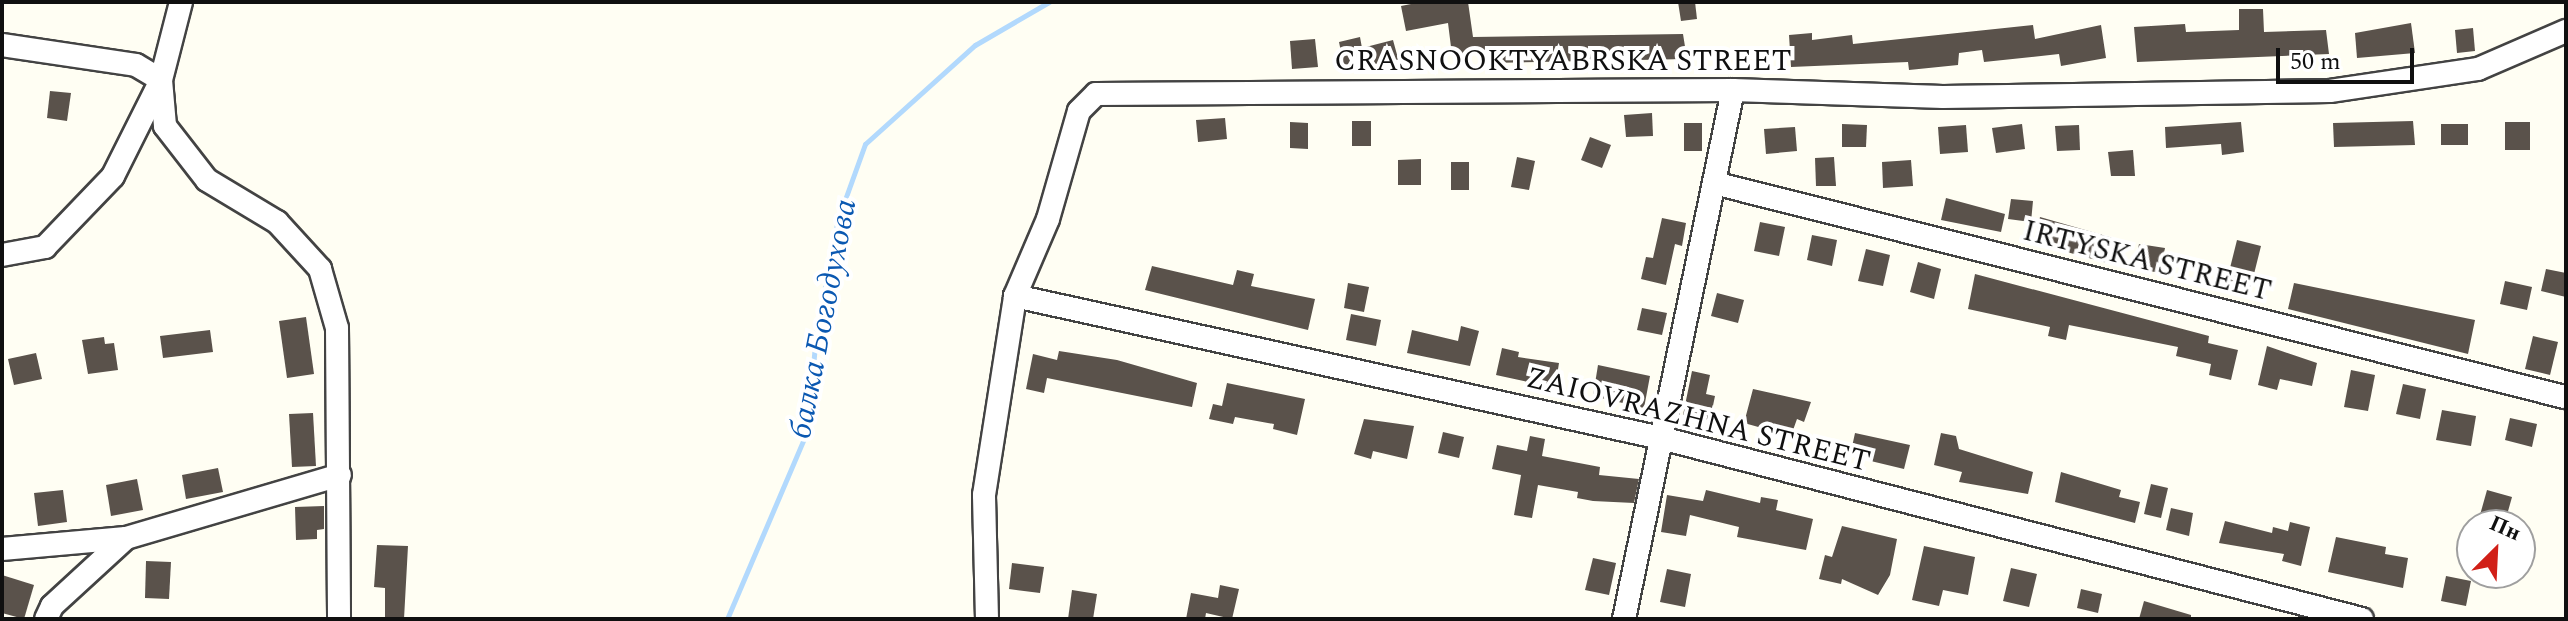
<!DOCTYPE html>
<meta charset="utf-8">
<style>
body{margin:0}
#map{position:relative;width:2568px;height:621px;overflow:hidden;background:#fffef3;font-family:Spectral,serif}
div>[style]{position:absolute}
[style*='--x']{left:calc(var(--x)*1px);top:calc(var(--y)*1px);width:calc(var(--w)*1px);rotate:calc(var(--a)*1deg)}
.stream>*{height:5px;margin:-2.5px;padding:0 2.5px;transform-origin:2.5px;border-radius:2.5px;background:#b2d9fd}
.building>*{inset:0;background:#5a524b}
.roads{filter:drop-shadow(2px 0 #434343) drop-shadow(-2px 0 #434343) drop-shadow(0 2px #434343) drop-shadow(0 -2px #434343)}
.minor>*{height:22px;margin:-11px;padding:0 11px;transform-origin:11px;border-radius:11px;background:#fff}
span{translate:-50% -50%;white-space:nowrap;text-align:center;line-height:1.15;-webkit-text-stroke:8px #fff;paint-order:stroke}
.street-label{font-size:30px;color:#101010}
.water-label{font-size:32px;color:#0a58b1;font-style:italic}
.frame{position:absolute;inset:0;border:4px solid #101010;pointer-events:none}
.north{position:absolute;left:2456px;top:509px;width:80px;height:80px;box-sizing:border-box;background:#fff;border:2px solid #9f9f9f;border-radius:50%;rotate:24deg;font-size:22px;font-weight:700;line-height:32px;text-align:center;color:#101010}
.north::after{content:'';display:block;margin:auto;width:28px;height:36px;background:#d12018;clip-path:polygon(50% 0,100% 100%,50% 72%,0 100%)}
.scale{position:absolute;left:2276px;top:48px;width:138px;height:36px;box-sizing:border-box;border:4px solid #101010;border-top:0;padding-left:10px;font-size:24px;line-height:28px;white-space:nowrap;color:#101010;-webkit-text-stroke:6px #fff;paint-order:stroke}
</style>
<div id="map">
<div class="stream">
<i style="--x:727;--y:619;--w:204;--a:-66.9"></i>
<i style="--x:807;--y:431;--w:97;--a:-84.7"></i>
<i style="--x:816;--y:334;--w:117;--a:-79.2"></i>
<i style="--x:838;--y:219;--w:80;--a:-70.2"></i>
<i style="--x:865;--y:144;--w:148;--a:-42"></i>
<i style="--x:975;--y:45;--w:86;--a:-30.2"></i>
</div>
<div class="building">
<i style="clip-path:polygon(1421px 2px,1468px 2px,1473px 37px,1683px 34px,1687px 59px,1489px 63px,1488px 51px,1452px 55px,1448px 23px,1406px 31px,1401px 6px)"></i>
<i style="clip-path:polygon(1678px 2px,1695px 2px,1697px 19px,1681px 21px)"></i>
<i style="clip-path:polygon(2239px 9px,2263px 9px,2264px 32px,2326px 30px,2329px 54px,2137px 62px,2134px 27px,2185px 24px,2186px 32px,2239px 30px)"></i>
<i style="clip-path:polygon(2411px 23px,2415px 53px,2357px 58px,2355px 33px)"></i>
<i style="clip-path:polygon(2033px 25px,2035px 39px,2101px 25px,2106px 58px,2061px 66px,2059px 54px,1984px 62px,1982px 50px,1959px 53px,1958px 65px,1909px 70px,1908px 62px,1791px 67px,1789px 35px,1812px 33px,1812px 40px,1852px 35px,1853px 44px)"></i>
<i style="clip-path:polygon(2473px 28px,2475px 51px,2457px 53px,2455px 30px)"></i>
<i style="clip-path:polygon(1360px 37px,1362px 48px,1393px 40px,1399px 62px,1344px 67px,1339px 42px)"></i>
<i style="clip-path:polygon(1315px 39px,1318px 67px,1292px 69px,1290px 41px)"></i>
<i style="clip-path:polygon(50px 91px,71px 93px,67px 121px,47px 118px)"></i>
<i style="clip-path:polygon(1652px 113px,1653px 136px,1626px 137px,1624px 115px)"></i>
<i style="clip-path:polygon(1225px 118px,1227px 139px,1198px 142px,1196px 120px)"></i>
<i style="clip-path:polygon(1352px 121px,1371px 121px,1371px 146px,1352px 146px)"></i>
<i style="clip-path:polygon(2413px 121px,2415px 145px,2334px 147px,2333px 123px)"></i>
<i style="clip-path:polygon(1290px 122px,1308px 123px,1308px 149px,1290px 148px)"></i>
<i style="clip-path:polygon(2241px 122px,2244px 152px,2222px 155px,2221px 144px,2166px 148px,2165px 127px)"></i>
<i style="clip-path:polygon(2505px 122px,2530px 122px,2530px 150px,2505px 150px)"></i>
<i style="clip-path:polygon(1684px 123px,1702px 123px,1702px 151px,1684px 151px)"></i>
<i style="clip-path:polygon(1842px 124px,1867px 125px,1866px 147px,1842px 147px)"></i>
<i style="clip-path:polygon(2022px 124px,2025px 149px,1996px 153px,1992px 128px)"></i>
<i style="clip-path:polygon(2441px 124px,2468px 124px,2468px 145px,2441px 145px)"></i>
<i style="clip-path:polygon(1966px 125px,1968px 152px,1940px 154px,1938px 127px)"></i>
<i style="clip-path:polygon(2079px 125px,2080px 150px,2057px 151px,2055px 126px)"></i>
<i style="clip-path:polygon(1795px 127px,1797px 151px,1766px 154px,1764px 129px)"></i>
<i style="clip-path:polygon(1590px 137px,1611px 145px,1602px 168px,1581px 160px)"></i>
<i style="clip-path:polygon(2133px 150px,2135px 176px,2111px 176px,2108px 152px)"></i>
<i style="clip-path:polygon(1517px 157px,1535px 161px,1529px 190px,1511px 187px)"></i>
<i style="clip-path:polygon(1834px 157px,1836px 186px,1816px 186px,1815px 158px)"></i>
<i style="clip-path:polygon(1421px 159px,1421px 185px,1398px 185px,1398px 160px)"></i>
<i style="clip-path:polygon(1911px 160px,1913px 186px,1883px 188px,1882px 162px)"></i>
<i style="clip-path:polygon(1451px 162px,1469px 162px,1469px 190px,1451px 190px)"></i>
<i style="clip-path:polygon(1946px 198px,2005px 214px,2001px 232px,1941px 220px)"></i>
<i style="clip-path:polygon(2011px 199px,2033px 201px,2031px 222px,2008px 219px)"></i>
<i style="clip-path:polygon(2040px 217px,2113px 238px,2107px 263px,2034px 243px)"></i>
<i style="clip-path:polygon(1662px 218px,1686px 223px,1682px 246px,1675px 244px,1666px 285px,1641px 279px,1646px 257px,1653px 258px)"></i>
<i style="clip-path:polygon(1760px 222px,1785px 227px,1779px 256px,1754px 251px)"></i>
<i style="clip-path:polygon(1812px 235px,1837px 240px,1832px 266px,1807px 260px)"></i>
<i style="clip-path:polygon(2237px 240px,2261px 246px,2248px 298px,2224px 292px)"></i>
<i style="clip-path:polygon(2139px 244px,2165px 248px,2160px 273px,2134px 268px)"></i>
<i style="clip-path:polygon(1866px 249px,1890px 255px,1883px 286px,1858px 281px)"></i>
<i style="clip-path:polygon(1918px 262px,1941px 269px,1934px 299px,1910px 292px)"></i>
<i style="clip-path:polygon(1152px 266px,1233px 285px,1237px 270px,1254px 274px,1251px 286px,1315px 299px,1308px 330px,1145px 290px)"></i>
<i style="clip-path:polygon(2546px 269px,2566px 273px,2566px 297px,2541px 291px)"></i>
<i style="clip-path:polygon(1975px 274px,2209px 336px,2208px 343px,2238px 350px,2231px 380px,2209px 375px,2211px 364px,2176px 356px,2178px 347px,2069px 325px,2066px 340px,2048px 336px,2050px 327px,1968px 309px)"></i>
<i style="clip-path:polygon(2505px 281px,2532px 287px,2527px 310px,2500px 304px)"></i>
<i style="clip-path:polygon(1348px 283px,1369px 287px,1364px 312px,1344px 308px)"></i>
<i style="clip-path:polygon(2294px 283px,2475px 320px,2468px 354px,2288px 309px)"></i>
<i style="clip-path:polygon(1717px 293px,1744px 300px,1738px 323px,1711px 316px)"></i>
<i style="clip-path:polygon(1642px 308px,1667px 313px,1662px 335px,1637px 330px)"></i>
<i style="clip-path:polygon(1351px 314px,1381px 320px,1376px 346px,1346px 340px)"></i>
<i style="clip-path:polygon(306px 317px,314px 374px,287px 378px,279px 321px)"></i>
<i style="clip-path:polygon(1461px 326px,1479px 331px,1470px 366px,1407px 353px,1412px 330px,1458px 341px)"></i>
<i style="clip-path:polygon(210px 330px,213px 352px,163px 358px,160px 336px)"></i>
<i style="clip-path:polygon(2533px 336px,2558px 342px,2550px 375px,2525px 369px)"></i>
<i style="clip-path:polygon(104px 337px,105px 344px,114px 343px,118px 370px,88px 374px,82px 340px)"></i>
<i style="clip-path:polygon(2267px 346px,2317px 363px,2312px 386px,2280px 379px,2277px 390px,2258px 385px)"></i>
<i style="clip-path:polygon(1502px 348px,1519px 352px,1518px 357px,1559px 363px,1555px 388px,1496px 375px)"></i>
<i style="clip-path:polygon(1059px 351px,1117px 360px,1197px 383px,1192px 407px,1047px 378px,1044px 393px,1026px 389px,1033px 354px,1057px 360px)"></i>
<i style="clip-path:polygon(36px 353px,42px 379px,14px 385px,8px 359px)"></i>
<i style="clip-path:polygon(1598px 365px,1650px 376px,1644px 408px,1593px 396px)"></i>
<i style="clip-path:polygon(2351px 370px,2375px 375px,2368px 411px,2344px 407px)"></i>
<i style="clip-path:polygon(1692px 371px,1710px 375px,1706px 394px,1715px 396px,1710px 420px,1683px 415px)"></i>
<i style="clip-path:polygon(1227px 383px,1305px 399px,1297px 435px,1273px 429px,1274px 424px,1235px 417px,1233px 424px,1209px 419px,1213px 404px,1222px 406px)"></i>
<i style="clip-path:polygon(2403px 384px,2426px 389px,2420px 419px,2396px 414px)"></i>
<i style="clip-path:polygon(1753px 389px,1811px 402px,1804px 422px,1797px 419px,1792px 433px,1764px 423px,1762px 428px,1744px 423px)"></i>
<i style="clip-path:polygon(2442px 410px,2476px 416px,2471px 446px,2436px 440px)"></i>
<i style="clip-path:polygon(313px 413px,316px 466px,292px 467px,289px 414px)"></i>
<i style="clip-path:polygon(2510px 418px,2537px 424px,2532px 447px,2505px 440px)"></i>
<i style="clip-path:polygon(1364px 419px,1414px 426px,1407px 459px,1373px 451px,1371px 459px,1354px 454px)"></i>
<i style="clip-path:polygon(1443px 432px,1464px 437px,1459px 458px,1438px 453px)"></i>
<i style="clip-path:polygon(1855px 433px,1910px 445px,1904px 469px,1850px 456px)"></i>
<i style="clip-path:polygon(1941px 433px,1956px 436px,1959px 449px,2033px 472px,2028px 494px,1959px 482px,1962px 472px,1934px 465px)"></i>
<i style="clip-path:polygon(1530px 436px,1545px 439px,1542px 456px,1600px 467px,1599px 475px,1639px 479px,1634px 503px,1593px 501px,1577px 498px,1578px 492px,1538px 485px,1532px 518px,1514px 515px,1521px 475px,1492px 469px,1497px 445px,1527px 451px)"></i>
<i style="clip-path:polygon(218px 468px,223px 492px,186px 499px,182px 475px)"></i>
<i style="clip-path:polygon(2061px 472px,2121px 490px,2119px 497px,2140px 502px,2135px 523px,2055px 502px)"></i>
<i style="clip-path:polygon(137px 479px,143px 510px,111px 516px,106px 485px)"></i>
<i style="clip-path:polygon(2151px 484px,2168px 488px,2161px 518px,2144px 514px)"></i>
<i style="clip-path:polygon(63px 490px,67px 522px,38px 526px,34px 493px)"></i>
<i style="clip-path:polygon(1706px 490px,1760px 503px,1761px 497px,1778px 500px,1776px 510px,1813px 519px,1806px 550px,1737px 537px,1739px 527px,1690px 515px,1686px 536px,1661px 532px,1667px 495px,1703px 501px)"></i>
<i style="clip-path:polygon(2487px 490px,2512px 497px,2505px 522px,2480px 515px)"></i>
<i style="clip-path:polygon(324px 506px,324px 529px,317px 530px,317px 539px,296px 540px,295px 507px)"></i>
<i style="clip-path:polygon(2171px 508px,2193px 513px,2189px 536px,2166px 530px)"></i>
<i style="clip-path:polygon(2225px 521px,2272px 533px,2273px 527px,2288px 531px,2290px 522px,2310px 527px,2301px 566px,2282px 561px,2284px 554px,2219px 543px)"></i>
<i style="clip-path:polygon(1842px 526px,1897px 539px,1890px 575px,1878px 595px,1842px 579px,1841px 584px,1819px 579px,1825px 555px,1832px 557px)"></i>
<i style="clip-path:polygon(2336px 537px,2386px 547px,2385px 554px,2408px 558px,2403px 588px,2328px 572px)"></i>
<i style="clip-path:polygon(377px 545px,408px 546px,404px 619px,385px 619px,385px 588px,374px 587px)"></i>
<i style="clip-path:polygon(1924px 546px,1975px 557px,1968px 595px,1943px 590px,1939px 606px,1912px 600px)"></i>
<i style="clip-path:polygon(1593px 558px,1616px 563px,1609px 595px,1585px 590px)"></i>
<i style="clip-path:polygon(146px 561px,171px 562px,169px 599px,145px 598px)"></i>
<i style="clip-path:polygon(1012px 563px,1044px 567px,1040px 593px,1009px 589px)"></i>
<i style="clip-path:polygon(2011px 568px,2037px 574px,2029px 607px,2003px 601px)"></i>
<i style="clip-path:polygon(1667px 569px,1691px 574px,1685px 607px,1660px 602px)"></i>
<i style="clip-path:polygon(2px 575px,34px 585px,24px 619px,2px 613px)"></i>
<i style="clip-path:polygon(2446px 576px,2471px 581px,2466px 606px,2441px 601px)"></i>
<i style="clip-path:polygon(1220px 585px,1239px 589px,1232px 619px,1206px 613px,1205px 619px,1186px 619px,1191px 593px,1218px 598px)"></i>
<i style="clip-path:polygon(2081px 589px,2102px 594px,2098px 613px,2077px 608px)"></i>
<i style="clip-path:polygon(1072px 590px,1097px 594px,1093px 619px,1068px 619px)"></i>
<i style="clip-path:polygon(2144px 601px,2191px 615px,2191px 619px,2139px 619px)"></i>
</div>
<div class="roads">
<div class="minor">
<i style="--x:2;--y:45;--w:135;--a:8.5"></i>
<i style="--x:136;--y:65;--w:29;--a:31"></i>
<i style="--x:161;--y:80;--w:46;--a:85"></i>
<i style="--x:165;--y:126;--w:68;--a:52.1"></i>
<i style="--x:207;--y:180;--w:82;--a:31"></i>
<i style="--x:277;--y:222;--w:64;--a:47.5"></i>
<i style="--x:320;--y:269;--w:61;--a:73.9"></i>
<i style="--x:337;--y:328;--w:291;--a:89.6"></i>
<i style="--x:1714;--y:183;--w:877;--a:14.12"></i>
<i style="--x:2;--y:255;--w:44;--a:-10.5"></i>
<i style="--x:45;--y:247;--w:98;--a:-46.2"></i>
<i style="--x:113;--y:176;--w:107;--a:-63.4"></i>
<i style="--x:161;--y:80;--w:81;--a:-75.6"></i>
<i style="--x:1015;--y:296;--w:661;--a:12.4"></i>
<i style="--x:1661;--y:438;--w:724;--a:14.48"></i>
<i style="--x:2;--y:549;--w:124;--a:-5.1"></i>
<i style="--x:126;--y:538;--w:223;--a:-16.4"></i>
<i style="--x:46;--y:619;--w:14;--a:-65"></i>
<i style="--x:52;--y:606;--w:100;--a:-42.6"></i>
<i style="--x:987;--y:619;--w:124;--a:-91.4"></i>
<i style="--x:984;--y:495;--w:201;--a:-81.1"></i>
<i style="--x:1015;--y:296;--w:84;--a:-66.8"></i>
<i style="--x:1048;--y:219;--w:112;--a:-74"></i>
<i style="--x:1079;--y:111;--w:24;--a:-45"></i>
<i style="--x:1096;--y:94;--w:637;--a:-0.36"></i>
<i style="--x:1733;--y:90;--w:210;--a:1.9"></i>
<i style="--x:1943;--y:97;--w:387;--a:-0.9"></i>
<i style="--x:2330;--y:91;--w:150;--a:-8.5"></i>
<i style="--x:2478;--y:69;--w:96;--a:-23.4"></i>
<i style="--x:1624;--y:619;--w:540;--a:-78.36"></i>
</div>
</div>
<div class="street-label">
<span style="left:1563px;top:61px">CRASNOOKTYABRSKA STREET</span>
<span style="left:2147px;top:261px;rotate:14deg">IRTYSKA STREET</span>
<span style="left:1698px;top:420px;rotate:14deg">ZAIOVRAZHNA STREET</span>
</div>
<div class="water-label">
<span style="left:824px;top:319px;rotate:-79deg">балка Богодухова</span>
</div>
<div class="frame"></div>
<div class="north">Пн</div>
<div class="scale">50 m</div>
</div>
